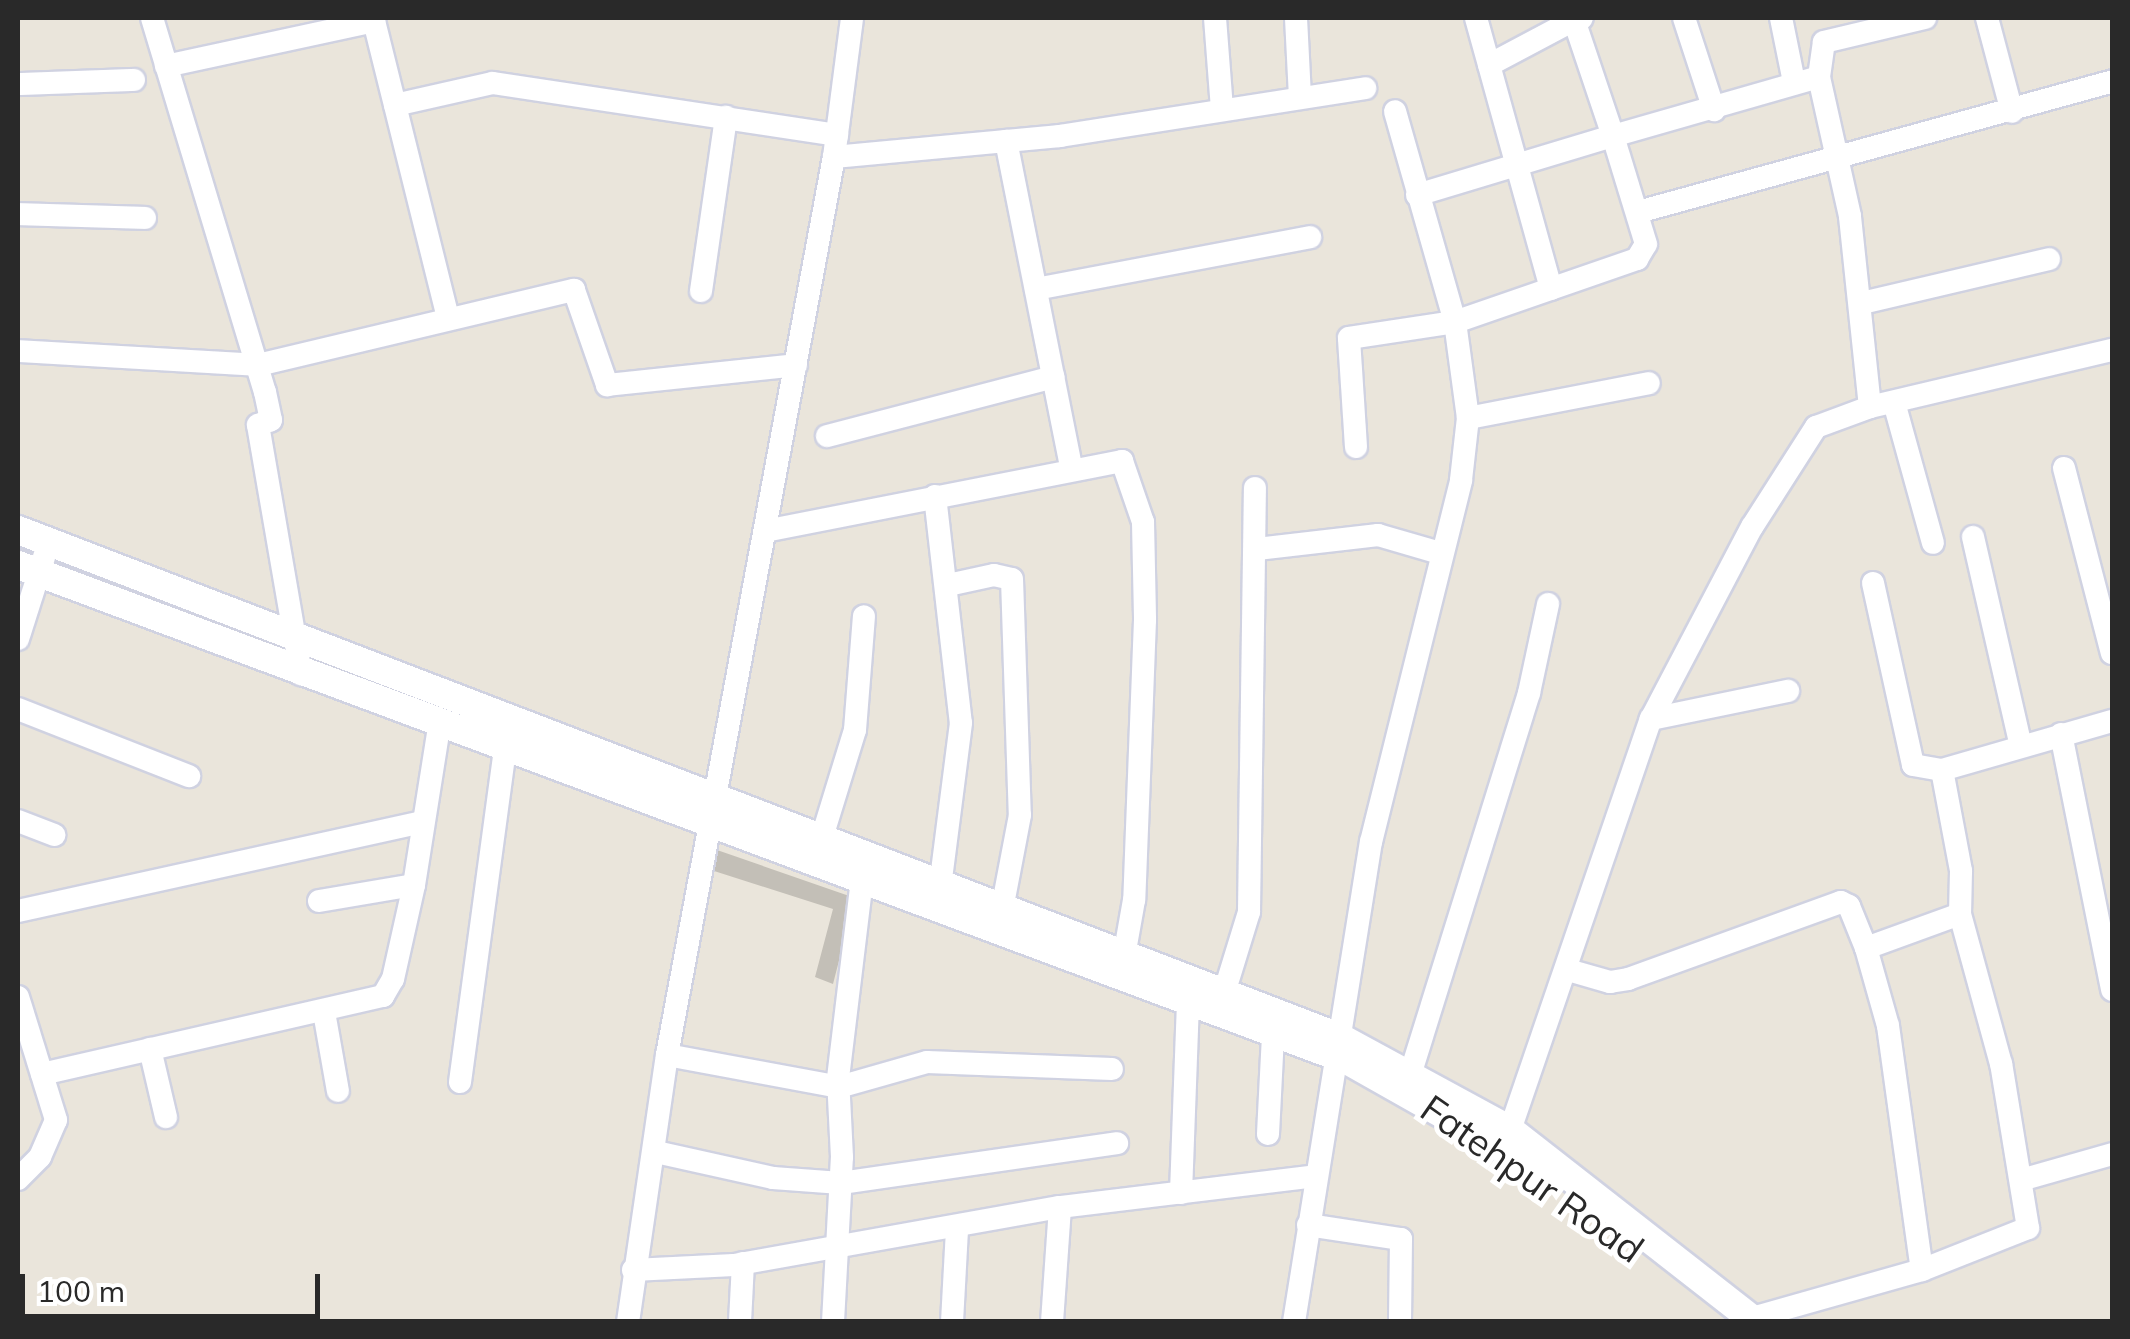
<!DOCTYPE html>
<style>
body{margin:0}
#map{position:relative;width:2130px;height:1339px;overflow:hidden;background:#eae5db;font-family:Mulish,sans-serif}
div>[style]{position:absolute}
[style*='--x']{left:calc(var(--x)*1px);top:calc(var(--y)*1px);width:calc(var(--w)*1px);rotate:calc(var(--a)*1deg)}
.building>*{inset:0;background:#c3bfb7}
.roads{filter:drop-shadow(2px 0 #d0d2e1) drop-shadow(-2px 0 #d0d2e1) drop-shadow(0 2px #d0d2e1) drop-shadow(0 -2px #d0d2e1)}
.minor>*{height:22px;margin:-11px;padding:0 11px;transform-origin:11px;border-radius:11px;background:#fff}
.tertiary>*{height:28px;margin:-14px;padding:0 14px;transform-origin:14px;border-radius:14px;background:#fff}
span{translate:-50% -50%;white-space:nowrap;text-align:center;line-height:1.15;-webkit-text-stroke:10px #fff;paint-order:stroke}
.street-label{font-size:38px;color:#292929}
.frame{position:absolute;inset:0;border:20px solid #292929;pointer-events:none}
.scale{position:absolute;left:20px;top:1274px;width:300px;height:45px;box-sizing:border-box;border:5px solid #292929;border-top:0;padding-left:12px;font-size:30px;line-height:35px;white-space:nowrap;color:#292929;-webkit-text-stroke:8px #fff;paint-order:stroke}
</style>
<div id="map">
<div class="building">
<i style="clip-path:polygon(717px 850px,855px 898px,833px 984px,815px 977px,833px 909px,711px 870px)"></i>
</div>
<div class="roads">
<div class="minor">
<i style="--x:152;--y:18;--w:391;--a:73.2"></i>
<i style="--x:265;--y:392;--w:29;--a:78"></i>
<i style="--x:271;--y:420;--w:14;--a:159"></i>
<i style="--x:258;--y:425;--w:253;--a:80.2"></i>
<i style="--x:1215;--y:18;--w:91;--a:85.6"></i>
<i style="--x:1296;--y:18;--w:79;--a:87.1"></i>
<i style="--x:1476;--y:18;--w:281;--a:74.5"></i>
<i style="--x:1684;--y:18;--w:97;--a:71.9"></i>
<i style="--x:1781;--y:18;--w:65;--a:78.5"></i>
<i style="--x:1987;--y:18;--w:97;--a:75.1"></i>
<i style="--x:1489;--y:65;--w:96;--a:-27.9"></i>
<i style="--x:166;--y:66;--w:213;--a:-12.2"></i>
<i style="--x:374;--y:21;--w:306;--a:76"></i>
<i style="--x:18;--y:84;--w:116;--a:-2"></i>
<i style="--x:395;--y:105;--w:100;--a:-12.7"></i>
<i style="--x:493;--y:83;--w:348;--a:8.6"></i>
<i style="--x:1006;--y:141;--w:332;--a:78.7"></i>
<i style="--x:834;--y:157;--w:227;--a:-5.3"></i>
<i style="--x:1060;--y:136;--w:309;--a:-8.9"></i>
<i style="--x:1417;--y:195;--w:205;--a:-16.8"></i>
<i style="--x:1613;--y:136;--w:122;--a:-108.6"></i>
<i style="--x:1574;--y:20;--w:8;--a:-14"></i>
<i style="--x:1638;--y:212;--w:492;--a:-15.4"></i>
<i style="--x:18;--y:214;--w:127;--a:1.8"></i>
<i style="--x:1036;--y:289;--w:279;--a:-10.7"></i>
<i style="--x:701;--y:291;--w:176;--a:-81.8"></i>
<i style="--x:1862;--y:303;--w:192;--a:-13.2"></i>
<i style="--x:18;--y:351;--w:240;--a:3.3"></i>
<i style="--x:258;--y:365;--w:325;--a:-13.4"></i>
<i style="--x:574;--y:290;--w:101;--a:70.8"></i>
<i style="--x:607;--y:385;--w:190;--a:-6"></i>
<i style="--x:1895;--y:406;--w:142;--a:74.5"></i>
<i style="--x:1870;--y:407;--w:249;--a:-13.3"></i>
<i style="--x:1468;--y:418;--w:184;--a:-10.9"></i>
<i style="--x:827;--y:436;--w:234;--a:-14.6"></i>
<i style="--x:1356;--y:447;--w:109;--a:-93.7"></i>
<i style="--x:1349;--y:338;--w:107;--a:-8.6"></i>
<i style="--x:1455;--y:322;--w:193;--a:-19.1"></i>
<i style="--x:1637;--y:259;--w:17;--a:-59"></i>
<i style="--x:1646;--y:244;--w:113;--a:-107"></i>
<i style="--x:1613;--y:136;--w:214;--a:-16"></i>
<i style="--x:2064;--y:468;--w:191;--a:75.5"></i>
<i style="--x:935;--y:496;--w:228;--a:83.5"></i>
<i style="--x:961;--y:723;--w:158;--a:97.3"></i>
<i style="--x:765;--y:531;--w:364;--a:-11.1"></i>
<i style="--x:1122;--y:461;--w:65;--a:71"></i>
<i style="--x:1143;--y:522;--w:98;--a:88.8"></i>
<i style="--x:1145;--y:620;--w:280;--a:92.2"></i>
<i style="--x:1134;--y:900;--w:52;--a:100"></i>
<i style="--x:1973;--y:537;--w:214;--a:77.1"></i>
<i style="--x:1257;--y:549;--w:122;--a:-6.6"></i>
<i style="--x:1378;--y:535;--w:65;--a:16.2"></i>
<i style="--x:1873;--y:583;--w:186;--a:77.6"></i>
<i style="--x:1913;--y:765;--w:29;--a:10"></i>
<i style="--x:1942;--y:770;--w:103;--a:79.3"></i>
<i style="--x:1961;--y:871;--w:43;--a:91.3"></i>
<i style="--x:1960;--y:914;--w:100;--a:160.1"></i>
<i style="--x:1866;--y:948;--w:81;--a:74.2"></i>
<i style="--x:1888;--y:1026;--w:246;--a:82.1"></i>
<i style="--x:948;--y:585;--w:47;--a:-12.3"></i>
<i style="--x:994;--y:575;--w:18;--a:13"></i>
<i style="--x:1012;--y:579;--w:236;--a:88.1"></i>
<i style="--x:1020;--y:815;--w:91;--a:100.8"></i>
<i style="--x:18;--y:639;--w:103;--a:-72.4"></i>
<i style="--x:18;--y:709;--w:184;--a:21.4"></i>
<i style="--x:1651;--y:719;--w:140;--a:-11.6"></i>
<i style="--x:2061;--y:734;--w:261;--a:78.7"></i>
<i style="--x:1942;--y:770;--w:177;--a:-16.1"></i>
<i style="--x:18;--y:821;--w:39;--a:21"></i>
<i style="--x:823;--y:834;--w:109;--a:-72.9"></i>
<i style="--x:855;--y:730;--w:114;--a:-85.5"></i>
<i style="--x:319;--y:901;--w:96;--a:-9.6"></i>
<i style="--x:18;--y:911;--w:414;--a:-12.4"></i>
<i style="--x:1568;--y:970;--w:44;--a:15.9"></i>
<i style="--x:1610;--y:982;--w:18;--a:-9"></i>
<i style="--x:1628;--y:979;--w:226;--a:-19.9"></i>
<i style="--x:1841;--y:902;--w:9;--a:27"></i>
<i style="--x:1849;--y:906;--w:45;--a:68"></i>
<i style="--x:1225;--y:990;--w:82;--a:-72.9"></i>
<i style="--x:1249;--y:912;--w:424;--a:-89.2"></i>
<i style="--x:18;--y:997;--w:129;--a:72.8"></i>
<i style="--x:56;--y:1120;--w:40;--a:113.4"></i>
<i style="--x:40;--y:1157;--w:31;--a:135"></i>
<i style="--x:324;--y:1012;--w:80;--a:80"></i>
<i style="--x:150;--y:1049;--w:70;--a:76.8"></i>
<i style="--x:667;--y:1055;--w:175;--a:10.5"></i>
<i style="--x:839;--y:1087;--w:91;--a:-15.9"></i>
<i style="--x:927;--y:1062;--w:185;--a:2.2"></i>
<i style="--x:1411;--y:1072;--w:397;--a:-72.7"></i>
<i style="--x:1529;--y:693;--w:91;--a:-77.9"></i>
<i style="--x:42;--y:1074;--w:350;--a:-12.9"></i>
<i style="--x:383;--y:996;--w:20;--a:-60"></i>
<i style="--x:393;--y:979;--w:96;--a:-77.4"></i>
<i style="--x:414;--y:885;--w:160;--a:-81"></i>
<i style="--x:460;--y:1082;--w:337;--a:-82.3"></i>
<i style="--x:1510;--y:1130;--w:435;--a:-71.1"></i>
<i style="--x:1651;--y:719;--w:217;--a:-62.3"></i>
<i style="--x:1752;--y:527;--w:119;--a:-57.4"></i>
<i style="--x:1816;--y:427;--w:58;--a:-20.3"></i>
<i style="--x:1870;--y:407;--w:192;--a:-96"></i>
<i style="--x:1850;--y:216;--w:142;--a:-102.6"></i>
<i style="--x:1819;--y:77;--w:35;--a:-82"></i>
<i style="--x:1824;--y:42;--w:104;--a:-13.4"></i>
<i style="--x:1268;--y:1134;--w:99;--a:-87.1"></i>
<i style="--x:656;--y:1152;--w:120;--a:12.5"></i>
<i style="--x:773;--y:1178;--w:68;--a:4.2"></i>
<i style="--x:841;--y:1183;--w:279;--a:-8.2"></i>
<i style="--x:2021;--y:1180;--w:95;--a:-15.9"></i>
<i style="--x:1181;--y:1193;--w:187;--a:-87.9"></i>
<i style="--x:1308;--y:1225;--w:94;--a:8.6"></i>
<i style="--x:1401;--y:1239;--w:83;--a:90.7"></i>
<i style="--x:633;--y:1270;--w:101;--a:-2.8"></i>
<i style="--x:734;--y:1265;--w:331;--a:-10.1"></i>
<i style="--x:1060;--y:1207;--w:257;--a:-6.9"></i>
<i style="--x:1752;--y:1318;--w:177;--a:-15.8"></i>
<i style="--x:1922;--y:1270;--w:114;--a:-21.6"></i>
<i style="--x:2028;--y:1228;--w:166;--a:-99.3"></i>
<i style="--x:2001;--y:1064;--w:156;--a:-105.3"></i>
<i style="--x:628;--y:1322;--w:270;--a:-81.7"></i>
<i style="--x:667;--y:1055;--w:913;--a:-79.47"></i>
<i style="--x:834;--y:157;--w:140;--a:-82.6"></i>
<i style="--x:740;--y:1322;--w:59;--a:-87.1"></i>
<i style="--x:833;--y:1322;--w:165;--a:-86.9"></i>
<i style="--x:842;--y:1157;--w:79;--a:-92.9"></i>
<i style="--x:838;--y:1078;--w:199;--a:-83.1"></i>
<i style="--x:952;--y:1322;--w:92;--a:-86.9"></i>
<i style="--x:1052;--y:1322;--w:115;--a:-86"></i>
<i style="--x:1294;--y:1322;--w:486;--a:-80.9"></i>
<i style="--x:1371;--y:842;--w:373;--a:-76"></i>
<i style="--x:1461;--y:480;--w:62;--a:-83.6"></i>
<i style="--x:1468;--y:418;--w:97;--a:-97.7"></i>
<i style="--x:1455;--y:322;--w:219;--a:-105.9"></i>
</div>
<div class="tertiary">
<i style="--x:18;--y:530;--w:1415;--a:21"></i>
<i style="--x:1339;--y:1037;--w:195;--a:28.5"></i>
<i style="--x:1510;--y:1130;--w:312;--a:38"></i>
<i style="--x:18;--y:565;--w:1418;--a:20.43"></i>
<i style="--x:1347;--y:1060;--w:177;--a:29.5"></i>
<i style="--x:1501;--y:1147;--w:51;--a:37.8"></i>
</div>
</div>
<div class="street-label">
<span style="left:1532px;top:1179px;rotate:35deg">Fatehpur Road</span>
</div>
<div class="frame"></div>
<div class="scale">100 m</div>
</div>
